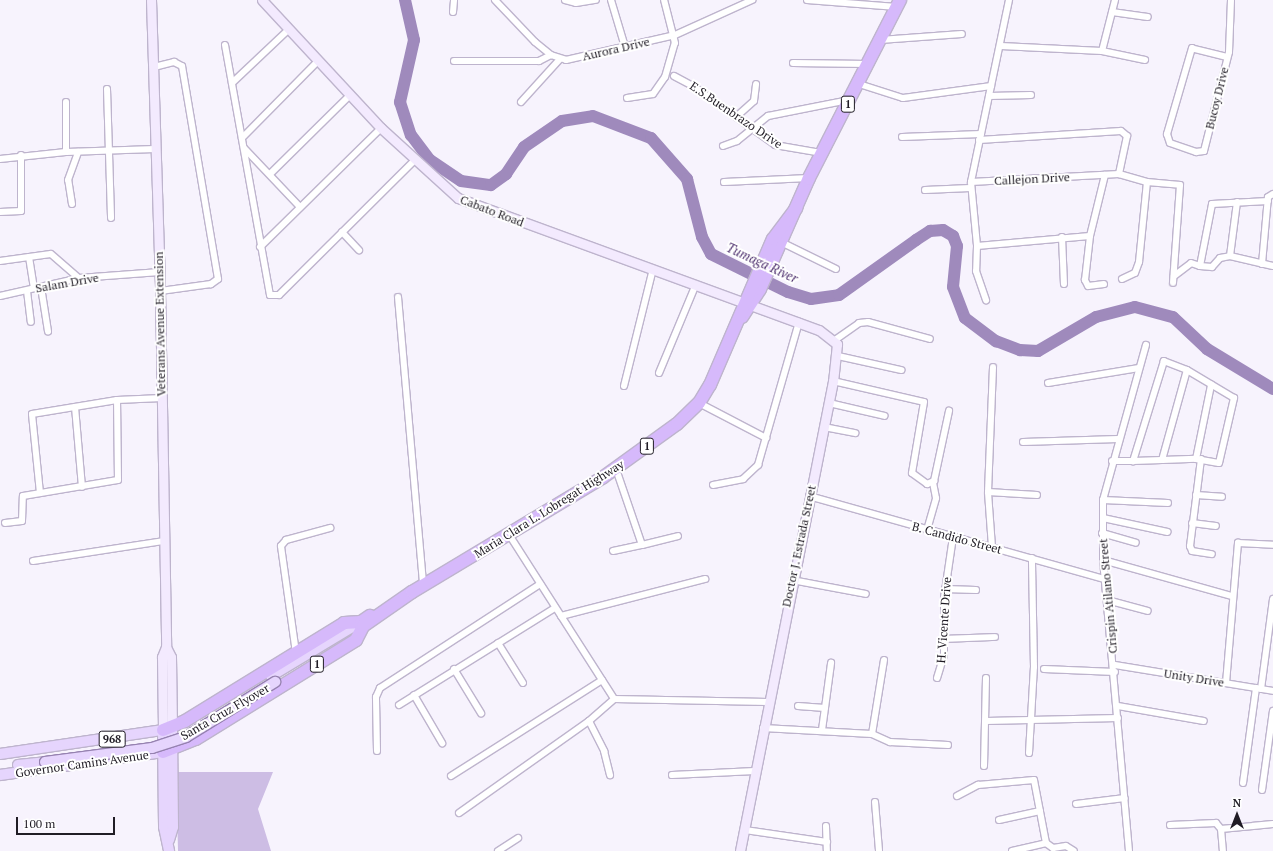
<!DOCTYPE html>
<style>
body{margin:0}
#map{position:relative;width:1273px;height:851px;overflow:hidden;background:#f7f3fd;font-family:"PT Serif",serif}
div>[style]{position:absolute}
[style*='--x']{left:calc(var(--x)*1px);top:calc(var(--y)*1px);width:calc(var(--w)*1px);rotate:calc(var(--a)*1deg)}
.green>*{inset:0;background:#cdbde4}
.river>*{height:12px;margin:-6px;padding:0 6px;transform-origin:6px;border-radius:6px;background:#9f8abc}
.roads{filter:drop-shadow(1px 0 #beb4cd) drop-shadow(-1px 0 #beb4cd) drop-shadow(0 1px #beb4cd) drop-shadow(0 -1px #beb4cd)}
.street>*{height:6px;margin:-3px;padding:0 3px;transform-origin:3px;border-radius:3px;background:#fff}
.secondary>*{height:9px;margin:-4.5px;padding:0 4.5px;transform-origin:4.5px;border-radius:4.5px;background:#f3eafe}
.primary>*{height:10px;margin:-5px;padding:0 5px;transform-origin:5px;border-radius:5px;background:#e6d5fd}
.highway>*{height:12px;margin:-6px;padding:0 6px;transform-origin:6px;border-radius:6px;background:#d6b9fb}
.bridges{filter:drop-shadow(1px 0 #9682b0) drop-shadow(-1px 0 #9682b0) drop-shadow(0 1px #9682b0) drop-shadow(0 -1px #9682b0)}
.primary-bridge>*{height:10px;margin:-5px;padding:0 5px;transform-origin:5px;border-radius:5px;background:#e6d5fd}
span{translate:-50% -50%;white-space:nowrap;text-align:center;line-height:1.15;-webkit-text-stroke:4px #fff;paint-order:stroke}
.shield-label span{padding:1px 3px;background:#fff;border:1px solid;border-radius:3px;-webkit-text-stroke-width:0}
.shield-label{font-size:11px;color:#201c25;font-weight:700}
.street-label{font-size:12px;color:#201c25}
.water-label{font-size:13px;color:#4f316f;font-style:italic}
.north{position:absolute;left:1217px;top:795px;width:40px;height:40px;-webkit-text-stroke:3px #fff;paint-order:stroke;rotate:0deg;font-size:11px;font-weight:700;line-height:16px;text-align:center;color:#201c25}
.north::after{content:'';display:block;margin:auto;width:14px;height:18px;background:#201c25;clip-path:polygon(50% 0,100% 100%,50% 72%,0 100%)}
.scale{position:absolute;left:16px;top:817px;width:99px;height:18px;box-sizing:border-box;border:2px solid #201c25;border-top:0;padding-left:5px;font-size:12px;line-height:14px;white-space:nowrap;color:#201c25;-webkit-text-stroke:3px #fff;paint-order:stroke}
</style>
<div id="map">
<div class="green">
<i style="clip-path:polygon(176px 772px,273px 772px,258px 809px,271px 851px,178px 851px)"></i>
</div>
<div class="river">
<i style="--x:405;--y:0;--w:41;--a:77.3"></i>
<i style="--x:414;--y:40;--w:64;--a:102.7"></i>
<i style="--x:400;--y:102;--w:35;--a:72"></i>
<i style="--x:411;--y:135;--w:31;--a:53"></i>
<i style="--x:430;--y:160;--w:37;--a:34"></i>
<i style="--x:461;--y:181;--w:30;--a:8"></i>
<i style="--x:491;--y:185;--w:19;--a:-36"></i>
<i style="--x:506;--y:174;--w:32;--a:-56"></i>
<i style="--x:524;--y:147;--w:46;--a:-34.4"></i>
<i style="--x:562;--y:121;--w:31;--a:-9"></i>
<i style="--x:593;--y:116;--w:62;--a:20.8"></i>
<i style="--x:651;--y:138;--w:55;--a:48.7"></i>
<i style="--x:687;--y:179;--w:60;--a:75.5"></i>
<i style="--x:702;--y:237;--w:19;--a:62"></i>
<i style="--x:711;--y:254;--w:86;--a:26.3"></i>
<i style="--x:788;--y:292;--w:24;--a:17"></i>
<i style="--x:811;--y:299;--w:28;--a:-8"></i>
<i style="--x:839;--y:295;--w:95;--a:-35.5"></i>
<i style="--x:916;--y:240;--w:17;--a:-33"></i>
<i style="--x:930;--y:231;--w:13;--a:-4"></i>
<i style="--x:943;--y:230;--w:12;--a:31"></i>
<i style="--x:953;--y:236;--w:11;--a:68"></i>
<i style="--x:957;--y:246;--w:41;--a:95.6"></i>
<i style="--x:953;--y:287;--w:33;--a:69"></i>
<i style="--x:965;--y:318;--w:39;--a:37"></i>
<i style="--x:996;--y:341;--w:26;--a:21"></i>
<i style="--x:1020;--y:350;--w:18;--a:3"></i>
<i style="--x:1038;--y:351;--w:67;--a:-30.4"></i>
<i style="--x:1096;--y:317;--w:40;--a:-14.4"></i>
<i style="--x:1135;--y:307;--w:39;--a:15"></i>
<i style="--x:1173;--y:317;--w:47;--a:43.3"></i>
<i style="--x:1207;--y:349;--w:77;--a:31.2"></i>
</div>
<div class="roads">
<div class="street">
<i style="--x:495;--y:0;--w:58;--a:46.4"></i>
<i style="--x:535;--y:42;--w:21;--a:39"></i>
<i style="--x:551;--y:55;--w:16;--a:18"></i>
<i style="--x:566;--y:60;--w:112;--a:-12.9"></i>
<i style="--x:675;--y:35;--w:85;--a:-24.4"></i>
<i style="--x:565;--y:0;--w:11;--a:15"></i>
<i style="--x:576;--y:3;--w:20;--a:-9"></i>
<i style="--x:611;--y:0;--w:49;--a:73.4"></i>
<i style="--x:807;--y:0;--w:90;--a:4.4"></i>
<i style="--x:1009;--y:0;--w:186;--a:101.8"></i>
<i style="--x:971;--y:182;--w:148;--a:-3.1"></i>
<i style="--x:1119;--y:174;--w:29;--a:16"></i>
<i style="--x:1147;--y:182;--w:33;--a:5"></i>
<i style="--x:1180;--y:185;--w:98;--a:94.1"></i>
<i style="--x:453;--y:12;--w:12;--a:-85"></i>
<i style="--x:1112;--y:12;--w:36;--a:8"></i>
<i style="--x:880;--y:40;--w:82;--a:-4.2"></i>
<i style="--x:225;--y:45;--w:254;--a:79.8"></i>
<i style="--x:270;--y:295;--w:9;--a:0"></i>
<i style="--x:279;--y:295;--w:192;--a:-44.8"></i>
<i style="--x:1001;--y:46;--w:101;--a:2.8"></i>
<i style="--x:1102;--y:51;--w:44;--a:11.8"></i>
<i style="--x:1102;--y:51;--w:53;--a:-75.7"></i>
<i style="--x:1227;--y:57;--w:36;--a:-166"></i>
<i style="--x:1192;--y:48;--w:90;--a:106.2"></i>
<i style="--x:1167;--y:134;--w:9;--a:72"></i>
<i style="--x:1170;--y:143;--w:28;--a:19"></i>
<i style="--x:1196;--y:152;--w:8;--a:-7"></i>
<i style="--x:1204;--y:151;--w:102;--a:-75.8"></i>
<i style="--x:1229;--y:52;--w:52;--a:-87.8"></i>
<i style="--x:454;--y:61;--w:85;--a:0"></i>
<i style="--x:539;--y:61;--w:13;--a:-27"></i>
<i style="--x:793;--y:63;--w:75;--a:0.8"></i>
<i style="--x:154;--y:67;--w:21;--a:-14"></i>
<i style="--x:174;--y:62;--w:9;--a:27"></i>
<i style="--x:182;--y:66;--w:216;--a:80.4"></i>
<i style="--x:218;--y:279;--w:9;--a:144"></i>
<i style="--x:211;--y:284;--w:51;--a:172.2"></i>
<i style="--x:674;--y:76;--w:21;--a:28"></i>
<i style="--x:693;--y:86;--w:101;--a:35.7"></i>
<i style="--x:775;--y:145;--w:48;--a:9.7"></i>
<i style="--x:232;--y:83;--w:77;--a:-43.4"></i>
<i style="--x:859;--y:84;--w:46;--a:17.7"></i>
<i style="--x:903;--y:98;--w:89;--a:-7.8"></i>
<i style="--x:107;--y:89;--w:129;--a:88.2"></i>
<i style="--x:989;--y:96;--w:42;--a:-1.4"></i>
<i style="--x:627;--y:98;--w:26;--a:-9"></i>
<i style="--x:653;--y:94;--w:21;--a:-55"></i>
<i style="--x:665;--y:77;--w:35;--a:-74"></i>
<i style="--x:675;--y:43;--w:44;--a:-104.3"></i>
<i style="--x:66;--y:102;--w:50;--a:90"></i>
<i style="--x:521;--y:102;--w:58;--a:-47.8"></i>
<i style="--x:736;--y:117;--w:24;--a:-42"></i>
<i style="--x:754;--y:101;--w:17;--a:-83"></i>
<i style="--x:902;--y:137;--w:79;--a:-2.2"></i>
<i style="--x:242;--y:138;--w:107;--a:-45.4"></i>
<i style="--x:979;--y:140;--w:142;--a:-3.6"></i>
<i style="--x:1121;--y:131;--w:8;--a:40"></i>
<i style="--x:1127;--y:136;--w:39;--a:102"></i>
<i style="--x:723;--y:146;--w:15;--a:-20"></i>
<i style="--x:737;--y:141;--w:40;--a:-39"></i>
<i style="--x:768;--y:116;--w:83;--a:-11.2"></i>
<i style="--x:244;--y:148;--w:81;--a:46.5"></i>
<i style="--x:0;--y:159;--w:66;--a:-6.1"></i>
<i style="--x:66;--y:152;--w:89;--a:-1.9"></i>
<i style="--x:270;--y:174;--w:112;--a:-44.6"></i>
<i style="--x:724;--y:182;--w:85;--a:-2.7"></i>
<i style="--x:971;--y:182;--w:64;--a:84.6"></i>
<i style="--x:977;--y:246;--w:25;--a:92"></i>
<i style="--x:976;--y:271;--w:31;--a:71"></i>
<i style="--x:925;--y:190;--w:45;--a:-2.5"></i>
<i style="--x:1237;--y:202;--w:54;--a:97.4"></i>
<i style="--x:1230;--y:256;--w:44;--a:13.1"></i>
<i style="--x:72;--y:204;--w:24;--a:-99"></i>
<i style="--x:68;--y:180;--w:30;--a:-70"></i>
<i style="--x:0;--y:212;--w:21;--a:-3"></i>
<i style="--x:21;--y:211;--w:56;--a:-90"></i>
<i style="--x:342;--y:232;--w:25;--a:47"></i>
<i style="--x:1062;--y:237;--w:47;--a:87.6"></i>
<i style="--x:783;--y:243;--w:59;--a:26.1"></i>
<i style="--x:977;--y:246;--w:113;--a:-5.1"></i>
<i style="--x:260;--y:247;--w:170;--a:-44.5"></i>
<i style="--x:29;--y:257;--w:31;--a:81"></i>
<i style="--x:0;--y:261;--w:51;--a:-7.8"></i>
<i style="--x:51;--y:254;--w:37;--a:41"></i>
<i style="--x:1262;--y:264;--w:67;--a:-84.9"></i>
<i style="--x:1268;--y:197;--w:6;--a:-31"></i>
<i style="--x:1200;--y:266;--w:12;--a:5"></i>
<i style="--x:1212;--y:267;--w:12;--a:-48"></i>
<i style="--x:1220;--y:258;--w:10;--a:-11"></i>
<i style="--x:1174;--y:276;--w:21;--a:-37"></i>
<i style="--x:1191;--y:263;--w:9;--a:18"></i>
<i style="--x:1200;--y:266;--w:63;--a:-79"></i>
<i style="--x:1212;--y:204;--w:56;--a:-3.1"></i>
<i style="--x:1122;--y:279;--w:14;--a:-25"></i>
<i style="--x:1135;--y:273;--w:12;--a:-70"></i>
<i style="--x:1139;--y:262;--w:80;--a:-84.3"></i>
<i style="--x:1104;--y:284;--w:16;--a:173"></i>
<i style="--x:1088;--y:286;--w:7;--a:-117"></i>
<i style="--x:1085;--y:280;--w:44;--a:-83.5"></i>
<i style="--x:1090;--y:236;--w:63;--a:-76.2"></i>
<i style="--x:41;--y:287;--w:45;--a:81"></i>
<i style="--x:27;--y:291;--w:31;--a:83"></i>
<i style="--x:0;--y:296;--w:81;--a:-12.8"></i>
<i style="--x:79;--y:278;--w:81;--a:-4.2"></i>
<i style="--x:398;--y:297;--w:289;--a:85"></i>
<i style="--x:835;--y:340;--w:29;--a:-35"></i>
<i style="--x:859;--y:323;--w:9;--a:-6"></i>
<i style="--x:868;--y:322;--w:64;--a:15.3"></i>
<i style="--x:838;--y:356;--w:65;--a:12.5"></i>
<i style="--x:659;--y:373;--w:96;--a:-67.4"></i>
<i style="--x:833;--y:381;--w:93;--a:13"></i>
<i style="--x:924;--y:402;--w:72;--a:99.6"></i>
<i style="--x:912;--y:473;--w:19;--a:36"></i>
<i style="--x:927;--y:484;--w:8;--a:-23"></i>
<i style="--x:934;--y:481;--w:72;--a:-77.9"></i>
<i style="--x:1048;--y:383;--w:92;--a:-9.4"></i>
<i style="--x:624;--y:386;--w:121;--a:-76.1"></i>
<i style="--x:699;--y:403;--w:76;--a:27.6"></i>
<i style="--x:829;--y:403;--w:57;--a:13.1"></i>
<i style="--x:75;--y:407;--w:80;--a:85"></i>
<i style="--x:824;--y:427;--w:32;--a:11"></i>
<i style="--x:1023;--y:442;--w:95;--a:-1.8"></i>
<i style="--x:1196;--y:459;--w:76;--a:-78.5"></i>
<i style="--x:1201;--y:459;--w:88;--a:97.2"></i>
<i style="--x:1190;--y:546;--w:5;--a:68"></i>
<i style="--x:1192;--y:551;--w:20;--a:9"></i>
<i style="--x:1162;--y:460;--w:93;--a:-74.5"></i>
<i style="--x:1112;--y:461;--w:21;--a:0"></i>
<i style="--x:1133;--y:461;--w:29;--a:-2"></i>
<i style="--x:1162;--y:460;--w:34;--a:-2"></i>
<i style="--x:1196;--y:459;--w:23;--a:10"></i>
<i style="--x:1219;--y:463;--w:67;--a:-77"></i>
<i style="--x:1234;--y:398;--w:55;--a:-149.2"></i>
<i style="--x:1187;--y:370;--w:25;--a:-159"></i>
<i style="--x:1164;--y:361;--w:105;--a:107.2"></i>
<i style="--x:616;--y:469;--w:80;--a:71.1"></i>
<i style="--x:642;--y:545;--w:37;--a:-14"></i>
<i style="--x:713;--y:485;--w:31;--a:-11"></i>
<i style="--x:743;--y:479;--w:21;--a:-43"></i>
<i style="--x:758;--y:465;--w:149;--a:-74"></i>
<i style="--x:988;--y:492;--w:49;--a:3.5"></i>
<i style="--x:40;--y:493;--w:79;--a:-95.8"></i>
<i style="--x:32;--y:414;--w:86;--a:-9.4"></i>
<i style="--x:117;--y:400;--w:45;--a:-2.5"></i>
<i style="--x:1196;--y:495;--w:26;--a:4"></i>
<i style="--x:809;--y:496;--w:307;--a:15.7"></i>
<i style="--x:1103;--y:500;--w:65;--a:2.6"></i>
<i style="--x:1103;--y:518;--w:66;--a:12.2"></i>
<i style="--x:5;--y:523;--w:17;--a:-7"></i>
<i style="--x:22;--y:521;--w:25;--a:-88"></i>
<i style="--x:23;--y:496;--w:96;--a:-9.6"></i>
<i style="--x:118;--y:480;--w:80;--a:-90.7"></i>
<i style="--x:1192;--y:523;--w:24;--a:7"></i>
<i style="--x:927;--y:530;--w:33;--a:-74"></i>
<i style="--x:936;--y:498;--w:15;--a:-101"></i>
<i style="--x:508;--y:533;--w:197;--a:57.4"></i>
<i style="--x:614;--y:699;--w:154;--a:1.1"></i>
<i style="--x:1102;--y:533;--w:35;--a:16"></i>
<i style="--x:992;--y:547;--w:55;--a:-94.2"></i>
<i style="--x:988;--y:492;--w:125;--a:-87.7"></i>
<i style="--x:613;--y:551;--w:30;--a:-12"></i>
<i style="--x:1103;--y:560;--w:134;--a:15.6"></i>
<i style="--x:33;--y:561;--w:133;--a:-8.7"></i>
<i style="--x:792;--y:580;--w:75;--a:10.7"></i>
<i style="--x:945;--y:589;--w:31;--a:2"></i>
<i style="--x:1107;--y:600;--w:42;--a:15"></i>
<i style="--x:561;--y:616;--w:149;--a:-14.4"></i>
<i style="--x:945;--y:639;--w:50;--a:-2.3"></i>
<i style="--x:498;--y:643;--w:47;--a:58"></i>
<i style="--x:296;--y:653;--w:108;--a:-98"></i>
<i style="--x:281;--y:546;--w:8;--a:-50"></i>
<i style="--x:286;--y:540;--w:46;--a:-15.3"></i>
<i style="--x:1115;--y:665;--w:160;--a:9.3"></i>
<i style="--x:454;--y:669;--w:52;--a:58.5"></i>
<i style="--x:1044;--y:669;--w:71;--a:2.4"></i>
<i style="--x:937;--y:678;--w:24;--a:-73"></i>
<i style="--x:944;--y:655;--w:57;--a:-90"></i>
<i style="--x:944;--y:598;--w:62;--a:-81.6"></i>
<i style="--x:1226;--y:683;--w:141;--a:-85.1"></i>
<i style="--x:1238;--y:543;--w:35;--a:3"></i>
<i style="--x:1261;--y:689;--w:91;--a:-82.4"></i>
<i style="--x:414;--y:695;--w:56;--a:59.7"></i>
<i style="--x:399;--y:705;--w:184;--a:-31.9"></i>
<i style="--x:798;--y:706;--w:27;--a:4"></i>
<i style="--x:1118;--y:706;--w:87;--a:9.9"></i>
<i style="--x:589;--y:721;--w:34;--a:63"></i>
<i style="--x:604;--y:751;--w:25;--a:76"></i>
<i style="--x:986;--y:721;--w:132;--a:-1.3"></i>
<i style="--x:763;--y:728;--w:109;--a:3.2"></i>
<i style="--x:872;--y:734;--w:20;--a:24"></i>
<i style="--x:890;--y:742;--w:58;--a:3"></i>
<i style="--x:822;--y:730;--w:68;--a:-82.3"></i>
<i style="--x:872;--y:734;--w:75;--a:-80.8"></i>
<i style="--x:377;--y:751;--w:54;--a:-91.1"></i>
<i style="--x:376;--y:697;--w:10;--a:-66"></i>
<i style="--x:380;--y:688;--w:191;--a:-33"></i>
<i style="--x:1029;--y:753;--w:86;--a:-86.7"></i>
<i style="--x:1034;--y:667;--w:109;--a:-91.1"></i>
<i style="--x:984;--y:766;--w:88;--a:-88.7"></i>
<i style="--x:672;--y:775;--w:83;--a:-2.8"></i>
<i style="--x:451;--y:776;--w:179;--a:-32.4"></i>
<i style="--x:1243;--y:783;--w:96;--a:-82.2"></i>
<i style="--x:1262;--y:790;--w:80;--a:-82.1"></i>
<i style="--x:957;--y:796;--w:24;--a:-28"></i>
<i style="--x:978;--y:785;--w:56;--a:-5.1"></i>
<i style="--x:1034;--y:780;--w:64;--a:79.2"></i>
<i style="--x:1046;--y:843;--w:9;--a:36"></i>
<i style="--x:1053;--y:848;--w:13;--a:-9"></i>
<i style="--x:1066;--y:846;--w:9;--a:32"></i>
<i style="--x:875;--y:802;--w:49;--a:85.3"></i>
<i style="--x:1076;--y:804;--w:49;--a:-7"></i>
<i style="--x:459;--y:813;--w:159;--a:-35.3"></i>
<i style="--x:589;--y:721;--w:33;--a:-41"></i>
<i style="--x:999;--y:820;--w:42;--a:-12.4"></i>
<i style="--x:1170;--y:825;--w:46;--a:-2.5"></i>
<i style="--x:1216;--y:823;--w:8;--a:50"></i>
<i style="--x:1221;--y:829;--w:22;--a:85"></i>
<i style="--x:826;--y:826;--w:25;--a:88"></i>
<i style="--x:1221;--y:829;--w:52;--a:-5.5"></i>
<i style="--x:745;--y:830;--w:83;--a:8.3"></i>
<i style="--x:498;--y:851;--w:24;--a:-33"></i>
<i style="--x:1012;--y:851;--w:35;--a:-13"></i>
<i style="--x:1129;--y:851;--w:292;--a:-95.1"></i>
<i style="--x:1103;--y:560;--w:60;--a:-90"></i>
<i style="--x:1103;--y:500;--w:161;--a:-74.5"></i>
</div>
<div class="secondary">
<i style="--x:151;--y:0;--w:291;--a:88.2"></i>
<i style="--x:160;--y:291;--w:356;--a:89"></i>
<i style="--x:166;--y:647;--w:11;--a:112"></i>
<i style="--x:162;--y:657;--w:73;--a:89.2"></i>
<i style="--x:262;--y:0;--w:175;--a:47.1"></i>
<i style="--x:381;--y:128;--w:104;--a:42.3"></i>
<i style="--x:458;--y:198;--w:384;--a:20.1"></i>
<i style="--x:819;--y:330;--w:23;--a:38"></i>
<i style="--x:837;--y:344;--w:37;--a:96"></i>
<i style="--x:833;--y:381;--w:479;--a:101.2"></i>
<i style="--x:166;--y:647;--w:11;--a:63"></i>
<i style="--x:171;--y:657;--w:70;--a:89.2"></i>
</div>
<div class="primary">
<i style="--x:271;--y:676;--w:103;--a:-31.1"></i>
<i style="--x:0;--y:754;--w:165;--a:-8.4"></i>
<i style="--x:163;--y:730;--w:97;--a:89.4"></i>
<i style="--x:164;--y:827;--w:25;--a:78"></i>
<i style="--x:18;--y:765;--w:27;--a:-6"></i>
<i style="--x:0;--y:775;--w:165;--a:-8"></i>
<i style="--x:169;--y:840;--w:14;--a:-73"></i>
<i style="--x:173;--y:827;--w:100;--a:-90.6"></i>
</div>
<div class="highway">
<i style="--x:742;--y:317;--w:33;--a:-57"></i>
<i style="--x:760;--y:289;--w:121;--a:-66.2"></i>
<i style="--x:809;--y:178;--w:200;--a:-62.9"></i>
<i style="--x:163;--y:730;--w:24;--a:-22"></i>
<i style="--x:185;--y:721;--w:187;--a:-31.6"></i>
<i style="--x:344;--y:623;--w:17;--a:-3"></i>
<i style="--x:361;--y:622;--w:11;--a:-34"></i>
<i style="--x:163;--y:752;--w:35;--a:-22"></i>
<i style="--x:196;--y:739;--w:188;--a:-31.7"></i>
<i style="--x:356;--y:640;--w:16;--a:-63"></i>
<i style="--x:363;--y:626;--w:60;--a:-34.8"></i>
<i style="--x:412;--y:592;--w:222;--a:-31"></i>
<i style="--x:602;--y:478;--w:92;--a:-35.8"></i>
<i style="--x:677;--y:424;--w:30;--a:-44"></i>
<i style="--x:699;--y:403;--w:21;--a:-59"></i>
<i style="--x:710;--y:385;--w:159;--a:-66.7"></i>
<i style="--x:773;--y:239;--w:39;--a:-53"></i>
</div>
</div>
<div class="bridges">
<div class="primary-bridge">
<i style="--x:45;--y:762;--w:108;--a:-7.5"></i>
<i style="--x:152;--y:748;--w:36;--a:-18"></i>
<i style="--x:186;--y:737;--w:105;--a:-31.7"></i>
</div>
</div>
<div class="shield-label">
<span style="left:848px;top:104px">1</span>
<span style="left:647px;top:446px">1</span>
<span style="left:317px;top:664px">1</span>
<span style="left:112px;top:739px">968</span>
</div>
<div class="street-label">
<span style="left:616px;top:49px;rotate:-13deg">Aurora Drive</span>
<span style="left:1217px;top:98px;rotate:-76deg">Bucoy Drive</span>
<span style="left:736px;top:115px;rotate:34deg">E.S.Buenbrazo Drive</span>
<span style="left:1032px;top:179px;rotate:-3deg">Callejon Drive</span>
<span style="left:492px;top:211px;rotate:21deg">Cabato Road</span>
<span style="left:67px;top:283px;rotate:-10deg">Salam Drive</span>
<span style="left:160px;top:324px;rotate:-91deg">Veterans Avenue Extension</span>
<span style="left:549px;top:509px;rotate:-32deg">Maria Clara L. Lobregat Highway</span>
<span style="left:957px;top:538px;rotate:15deg">B. Candido Street</span>
<span style="left:799px;top:546px;rotate:-78deg">Doctor J. Estrada Street</span>
<span style="left:1108px;top:596px;rotate:-95deg">Crispin Atilano Street</span>
<span style="left:944px;top:620px;rotate:-86deg">H. Vicente Drive</span>
<span style="left:1194px;top:678px;rotate:9deg">Unity Drive</span>
<span style="left:225px;top:712px;rotate:-30deg">Santa Cruz Flyover</span>
<span style="left:82px;top:764px;rotate:-8deg">Governor Camins Avenue</span>
</div>
<div class="water-label">
<span style="left:762px;top:263px;rotate:25deg">Tumaga River</span>
</div>
<div class="north">N</div>
<div class="scale">100 m</div>
</div>
